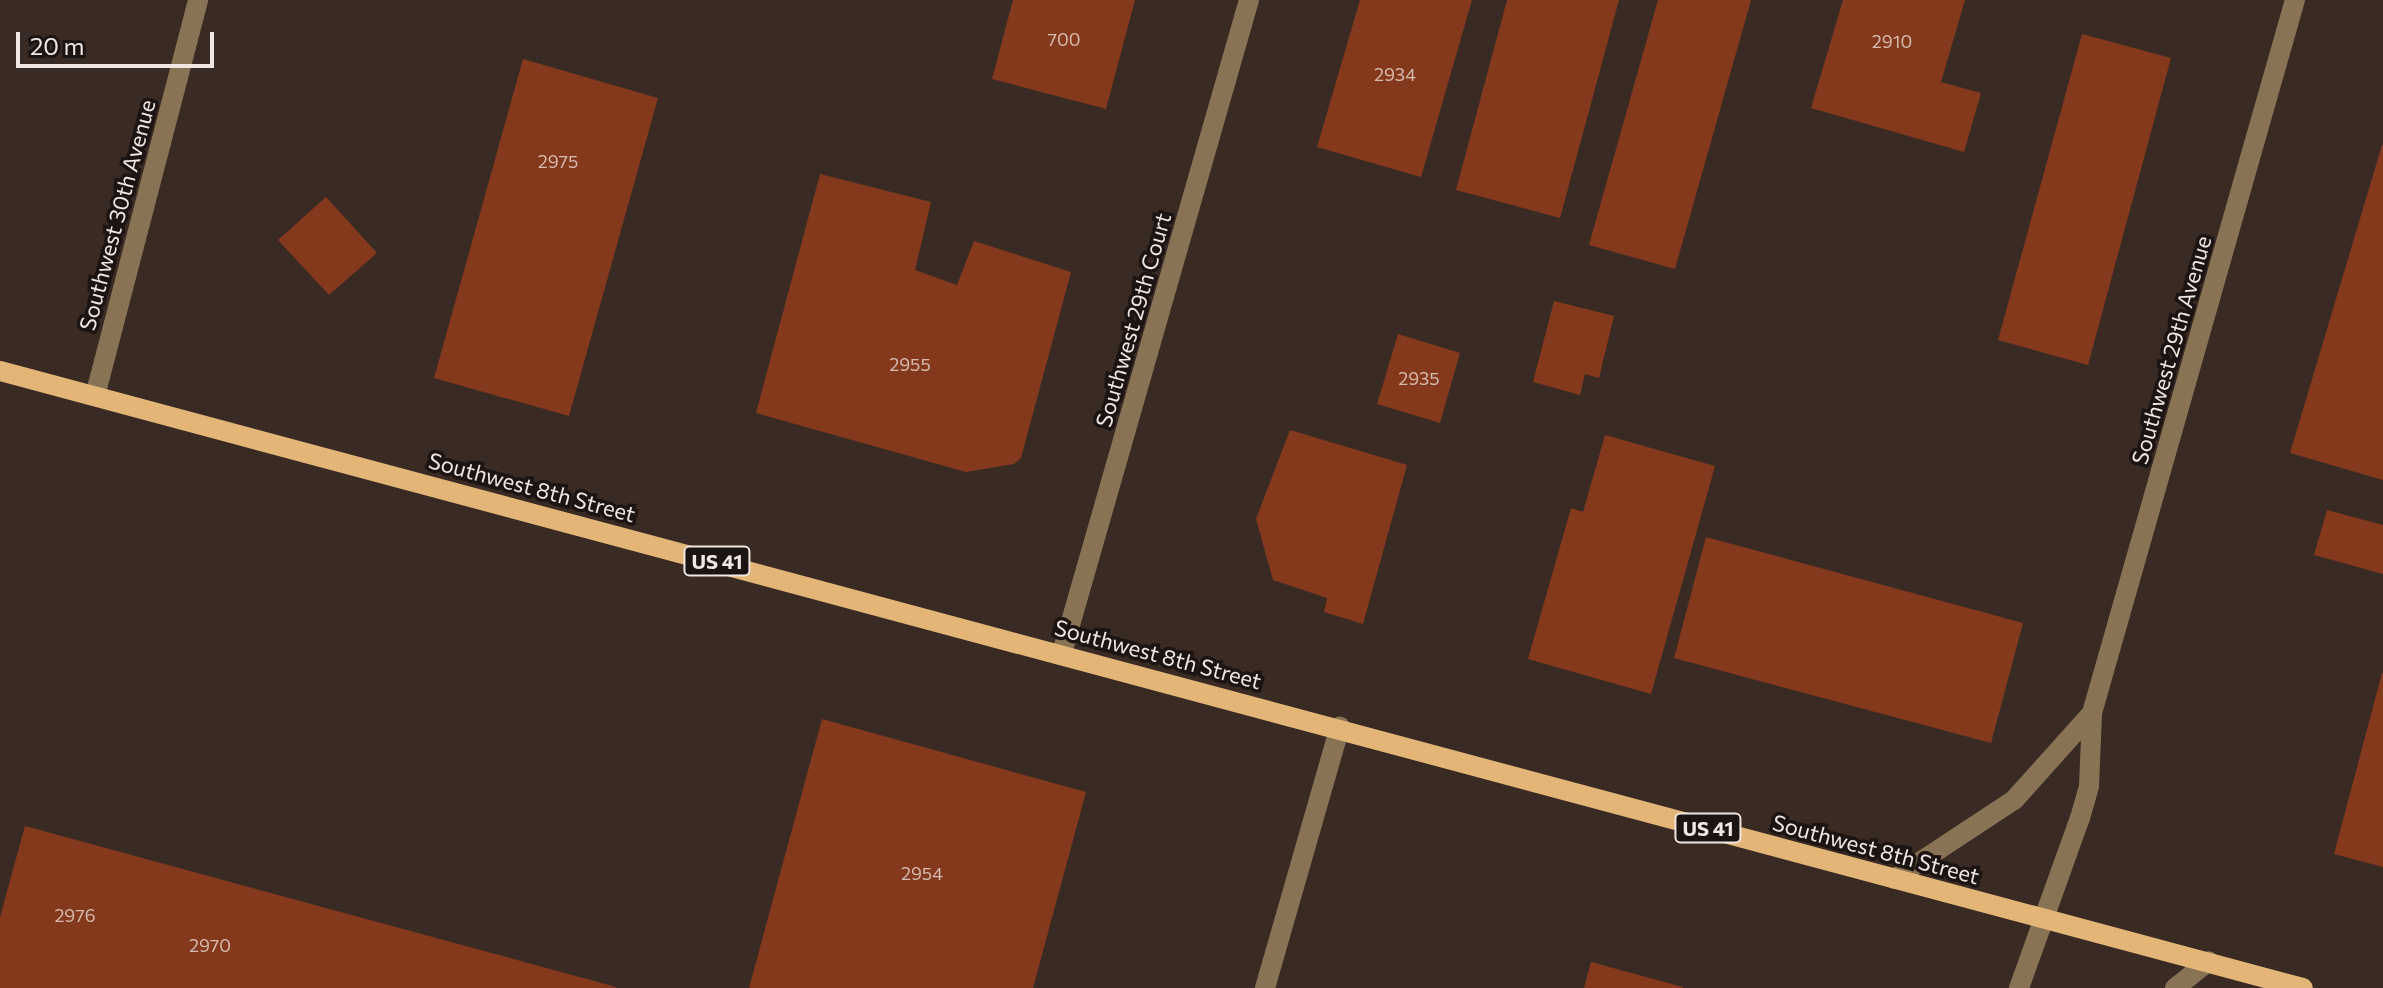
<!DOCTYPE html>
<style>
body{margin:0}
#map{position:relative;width:2383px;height:988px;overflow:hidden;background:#3a2a24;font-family:Commissioner,sans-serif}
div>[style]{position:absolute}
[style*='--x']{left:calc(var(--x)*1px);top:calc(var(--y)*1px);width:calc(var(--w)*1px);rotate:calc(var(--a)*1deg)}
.building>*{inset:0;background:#85391c}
.minor>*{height:20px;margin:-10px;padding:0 10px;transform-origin:10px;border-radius:10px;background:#887355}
.major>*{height:20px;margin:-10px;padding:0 10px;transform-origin:10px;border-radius:10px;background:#e3b678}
span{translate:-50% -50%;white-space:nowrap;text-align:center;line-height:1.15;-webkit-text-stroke:7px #1c1412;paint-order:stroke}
.number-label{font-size:18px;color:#d6bbb0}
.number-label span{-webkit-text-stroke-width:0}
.shield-label span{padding:2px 6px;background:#1c1412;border:2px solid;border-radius:6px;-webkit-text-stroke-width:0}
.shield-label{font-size:20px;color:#f1e6e2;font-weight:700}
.street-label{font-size:22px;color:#f1e6e2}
.scale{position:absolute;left:16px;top:32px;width:198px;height:36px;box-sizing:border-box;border:4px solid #f1e6e2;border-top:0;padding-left:10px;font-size:24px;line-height:28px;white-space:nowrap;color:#f1e6e2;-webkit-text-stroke:6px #1c1412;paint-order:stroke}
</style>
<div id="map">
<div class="building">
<i style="clip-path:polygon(1013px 0,1135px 0,1106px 109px,992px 79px)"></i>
<i style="clip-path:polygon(1360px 0,1472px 0,1421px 177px,1317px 147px)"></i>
<i style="clip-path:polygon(1507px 0,1619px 0,1560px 218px,1456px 190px)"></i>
<i style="clip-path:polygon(1658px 0,1751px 0,1675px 269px,1589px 245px)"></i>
<i style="clip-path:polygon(1843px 0,1965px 0,1941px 82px,1981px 93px,1964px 152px,1811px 108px)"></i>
<i style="clip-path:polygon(2082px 34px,2171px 58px,2088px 365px,1998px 340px)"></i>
<i style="clip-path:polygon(523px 59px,658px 98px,569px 416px,434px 378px)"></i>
<i style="clip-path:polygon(2382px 145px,2383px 145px,2383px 480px,2290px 453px)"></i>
<i style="clip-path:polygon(820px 174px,931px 202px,915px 270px,957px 285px,974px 241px,1071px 272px,1021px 458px,1014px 464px,966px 472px,756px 413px)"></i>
<i style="clip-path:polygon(326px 197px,377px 253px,329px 295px,278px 240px)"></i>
<i style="clip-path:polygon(1554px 301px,1614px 316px,1599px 378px,1585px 374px,1580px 395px,1533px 382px)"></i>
<i style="clip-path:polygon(1398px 334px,1460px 353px,1440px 423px,1377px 404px)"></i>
<i style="clip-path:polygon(1290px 430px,1407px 465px,1363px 624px,1324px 612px,1327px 598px,1273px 580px,1256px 519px)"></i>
<i style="clip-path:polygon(1605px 435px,1715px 466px,1651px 694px,1528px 659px,1571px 508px,1583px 512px)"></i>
<i style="clip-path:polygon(2327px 510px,2383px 525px,2383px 574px,2314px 555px)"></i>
<i style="clip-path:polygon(1706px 537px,2023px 623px,1991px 743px,1674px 658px)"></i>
<i style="clip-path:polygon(2382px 673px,2383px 673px,2383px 867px,2334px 854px)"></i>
<i style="clip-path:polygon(822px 719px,1086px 792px,1033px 988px,749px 988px)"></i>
<i style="clip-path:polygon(25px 826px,616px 987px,616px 988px,0 988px,0 917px)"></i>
<i style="clip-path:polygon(1591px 962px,1683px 987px,1683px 988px,1584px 988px)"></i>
</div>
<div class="minor">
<i style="--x:95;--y:396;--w:409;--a:-75.4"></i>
<i style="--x:1062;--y:653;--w:679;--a:-74.02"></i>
<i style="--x:1894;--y:879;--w:144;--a:-33.4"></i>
<i style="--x:2014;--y:800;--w:117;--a:-48.1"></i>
<i style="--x:1265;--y:988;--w:272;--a:-74"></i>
<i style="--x:2019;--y:988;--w:181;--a:-70.3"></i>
<i style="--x:2080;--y:818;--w:33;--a:-74"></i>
<i style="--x:2089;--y:786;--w:73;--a:-87.6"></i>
<i style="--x:2092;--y:713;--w:741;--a:-74.11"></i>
<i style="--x:2175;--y:988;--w:43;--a:-38.5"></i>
</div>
<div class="major">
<i style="--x:0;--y:371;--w:2384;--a:15"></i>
</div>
<div class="number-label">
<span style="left:1064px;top:39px">700</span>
<span style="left:1892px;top:41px">2910</span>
<span style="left:1395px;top:74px">2934</span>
<span style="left:558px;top:161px">2975</span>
<span style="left:910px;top:364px">2955</span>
<span style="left:1419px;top:378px">2935</span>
<span style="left:922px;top:873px">2954</span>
<span style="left:75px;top:915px">2976</span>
<span style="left:210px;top:945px">2970</span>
</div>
<div class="shield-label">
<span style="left:717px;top:561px">US 41</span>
<span style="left:1708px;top:828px">US 41</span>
</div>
<div class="street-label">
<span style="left:117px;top:215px;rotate:-75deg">Southwest 30th Avenue</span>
<span style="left:1133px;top:320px;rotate:-74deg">Southwest 29th Court</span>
<span style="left:2171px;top:350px;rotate:-74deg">Southwest 29th Avenue</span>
<span style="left:532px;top:487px;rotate:15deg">Southwest 8th Street</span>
<span style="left:1158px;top:654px;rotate:15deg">Southwest 8th Street</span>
<span style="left:1876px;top:849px;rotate:15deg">Southwest 8th Street</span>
</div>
<div class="scale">20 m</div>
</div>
